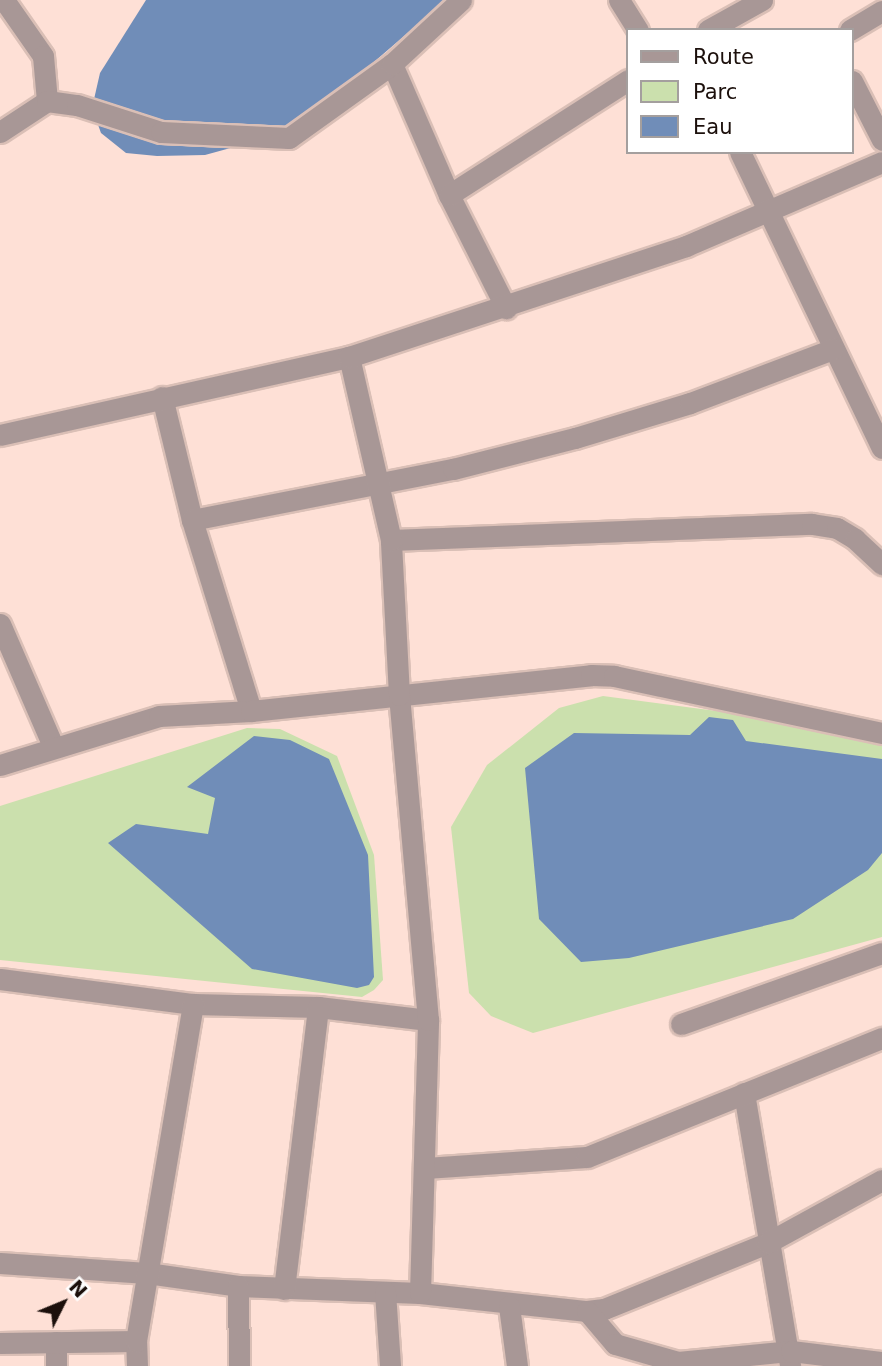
<!DOCTYPE html>
<style>
body{margin:0}
#map{position:relative;width:882px;height:1366px;overflow:hidden;background:#fee0d6;font-family:"DejaVu Sans",sans-serif}
div>[style]{position:absolute}
[style*='--x']{left:calc(var(--x)*1px);top:calc(var(--y)*1px);width:calc(var(--w)*1px);rotate:calc(var(--a)*1deg)}
.green>*{inset:0;background:#cbe0ad}
.water>*{inset:0;background:#708db8}
.roads{filter:drop-shadow(2px 0 #dabfb6) drop-shadow(-2px 0 #dabfb6) drop-shadow(0 2px #dabfb6) drop-shadow(0 -2px #dabfb6)}
.street>*{height:21px;margin:-10.5px;padding:0 10.5px;transform-origin:10.5px;border-radius:10.5px;background:#a89796}
span{translate:-50% -50%;white-space:nowrap;text-align:center;line-height:1.15;-webkit-text-stroke:7px #fff;paint-order:stroke}
.legend{position:absolute;left:626px;top:28px;width:228px;height:126px;box-sizing:border-box;background:#fff;border:2px solid #a49f9e;margin:0;padding:9px 12px;list-style:none;font-size:21px;color:#1c100c}
.legend li{display:flex;align-items:center;gap:14px;height:35px}
.legend b{width:35px;border:2px solid #a49f9e}
.north{position:absolute;left:28px;top:1268px;width:70px;height:70px;-webkit-text-stroke:5px #fff;paint-order:stroke;rotate:47deg;font-size:19px;font-weight:700;line-height:28px;text-align:center;color:#1c100c}
.north::after{content:'';display:block;margin:auto;width:24px;height:32px;background:#1c100c;clip-path:polygon(50% 0,100% 100%,50% 72%,0 100%)}
</style>
<div id="map">
<div class="green">
<i style="clip-path:polygon(603px 696px,882px 733px,882px 937px,533px 1033px,491px 1016px,469px 993px,451px 827px,487px 765px,559px 708px)"></i>
<i style="clip-path:polygon(247px 728px,280px 729px,337px 756px,374px 855px,383px 980px,374px 990px,362px 997px,0 960px,0 806px)"></i>
</div>
<div class="water">
<i style="clip-path:polygon(146px 0,446px 0,346px 86px,271px 137px,205px 155px,157px 156px,126px 153px,101px 133px,92px 108px,100px 73px)"></i>
<i style="clip-path:polygon(709px 717px,733px 720px,746px 741px,882px 759px,882px 853px,868px 870px,793px 919px,629px 958px,581px 962px,539px 919px,525px 768px,574px 733px,690px 735px)"></i>
<i style="clip-path:polygon(254px 736px,290px 740px,329px 759px,368px 855px,374px 977px,369px 985px,357px 988px,252px 969px,108px 843px,136px 824px,208px 834px,215px 798px,187px 787px)"></i>
</div>
<div class="roads">
<div class="street">
<i style="--x:4;--y:0;--w:68;--a:55.1"></i>
<i style="--x:43;--y:56;--w:45;--a:84.9"></i>
<i style="--x:619;--y:0;--w:36;--a:58"></i>
<i style="--x:708;--y:30;--w:62;--a:-29.1"></i>
<i style="--x:850;--y:30;--w:37;--a:-31"></i>
<i style="--x:392;--y:64;--w:143;--a:66.5"></i>
<i style="--x:449;--y:195;--w:127;--a:63.2"></i>
<i style="--x:852;--y:81;--w:66;--a:63"></i>
<i style="--x:0;--y:132;--w:56;--a:-33.4"></i>
<i style="--x:47;--y:101;--w:30;--a:8"></i>
<i style="--x:77;--y:105;--w:88;--a:17.8"></i>
<i style="--x:161;--y:132;--w:128;--a:2.7"></i>
<i style="--x:289;--y:138;--w:127;--a:-35.7"></i>
<i style="--x:392;--y:64;--w:94;--a:-42.8"></i>
<i style="--x:740;--y:152;--w:328;--a:64.4"></i>
<i style="--x:449;--y:195;--w:213;--a:-32.7"></i>
<i style="--x:162;--y:397;--w:127;--a:76.3"></i>
<i style="--x:192;--y:520;--w:200;--a:72.8"></i>
<i style="--x:0;--y:435;--w:358;--a:-12.6"></i>
<i style="--x:192;--y:520;--w:266;--a:-11.1"></i>
<i style="--x:453;--y:469;--w:126;--a:-14.3"></i>
<i style="--x:575;--y:438;--w:120;--a:-16.9"></i>
<i style="--x:690;--y:403;--w:153;--a:-20.7"></i>
<i style="--x:391;--y:540;--w:421;--a:-2.2"></i>
<i style="--x:812;--y:524;--w:25;--a:9"></i>
<i style="--x:837;--y:528;--w:21;--a:31"></i>
<i style="--x:855;--y:539;--w:37;--a:43"></i>
<i style="--x:0;--y:624;--w:133;--a:66.5"></i>
<i style="--x:0;--y:765;--w:166;--a:-17.1"></i>
<i style="--x:159;--y:716;--w:92;--a:-3.1"></i>
<i style="--x:251;--y:711;--w:342;--a:-6"></i>
<i style="--x:591;--y:675;--w:23;--a:2"></i>
<i style="--x:614;--y:676;--w:274;--a:12"></i>
<i style="--x:0;--y:979;--w:195;--a:7.4"></i>
<i style="--x:193;--y:1004;--w:125;--a:1.4"></i>
<i style="--x:318;--y:1007;--w:111;--a:6.7"></i>
<i style="--x:681;--y:1024;--w:213;--a:-19.5"></i>
<i style="--x:744;--y:1093;--w:277;--a:80.4"></i>
<i style="--x:425;--y:1168;--w:162;--a:-3.9"></i>
<i style="--x:587;--y:1157;--w:318;--a:-22"></i>
<i style="--x:0;--y:1263;--w:147;--a:3.9"></i>
<i style="--x:147;--y:1273;--w:92;--a:8.1"></i>
<i style="--x:238;--y:1286;--w:182;--a:2.2"></i>
<i style="--x:420;--y:1293;--w:168;--a:6.2"></i>
<i style="--x:587;--y:1311;--w:17;--a:-7"></i>
<i style="--x:604;--y:1309;--w:176;--a:-22"></i>
<i style="--x:767;--y:1243;--w:131;--a:-28.7"></i>
<i style="--x:238;--y:1286;--w:80;--a:89.3"></i>
<i style="--x:284;--y:1289;--w:284;--a:-83.1"></i>
<i style="--x:385;--y:1292;--w:74;--a:86.1"></i>
<i style="--x:420;--y:1293;--w:273;--a:-88.3"></i>
<i style="--x:428;--y:1020;--w:326;--a:-95.1"></i>
<i style="--x:399;--y:695;--w:155;--a:-93"></i>
<i style="--x:391;--y:540;--w:188;--a:-102.9"></i>
<i style="--x:349;--y:357;--w:355;--a:-18.2"></i>
<i style="--x:686;--y:246;--w:213;--a:-23.2"></i>
<i style="--x:509;--y:1306;--w:61;--a:82.4"></i>
<i style="--x:587;--y:1311;--w:43;--a:49.7"></i>
<i style="--x:615;--y:1344;--w:66;--a:15.9"></i>
<i style="--x:678;--y:1362;--w:114;--a:-5.6"></i>
<i style="--x:791;--y:1351;--w:92;--a:6.9"></i>
<i style="--x:56;--y:1342;--w:24;--a:90"></i>
<i style="--x:0;--y:1343;--w:136;--a:-0.8"></i>
<i style="--x:137;--y:1366;--w:25;--a:-92"></i>
<i style="--x:136;--y:1341;--w:342;--a:-80.4"></i>
</div>
</div>
<ul class="legend">
<li><b style="height:9px;background:#a89796"></b>Route</li>
<li><b style="height:19px;background:#cbe0ad"></b>Parc</li>
<li><b style="height:19px;background:#708db8"></b>Eau</li>
</ul>
<div class="north">N</div>
</div>
